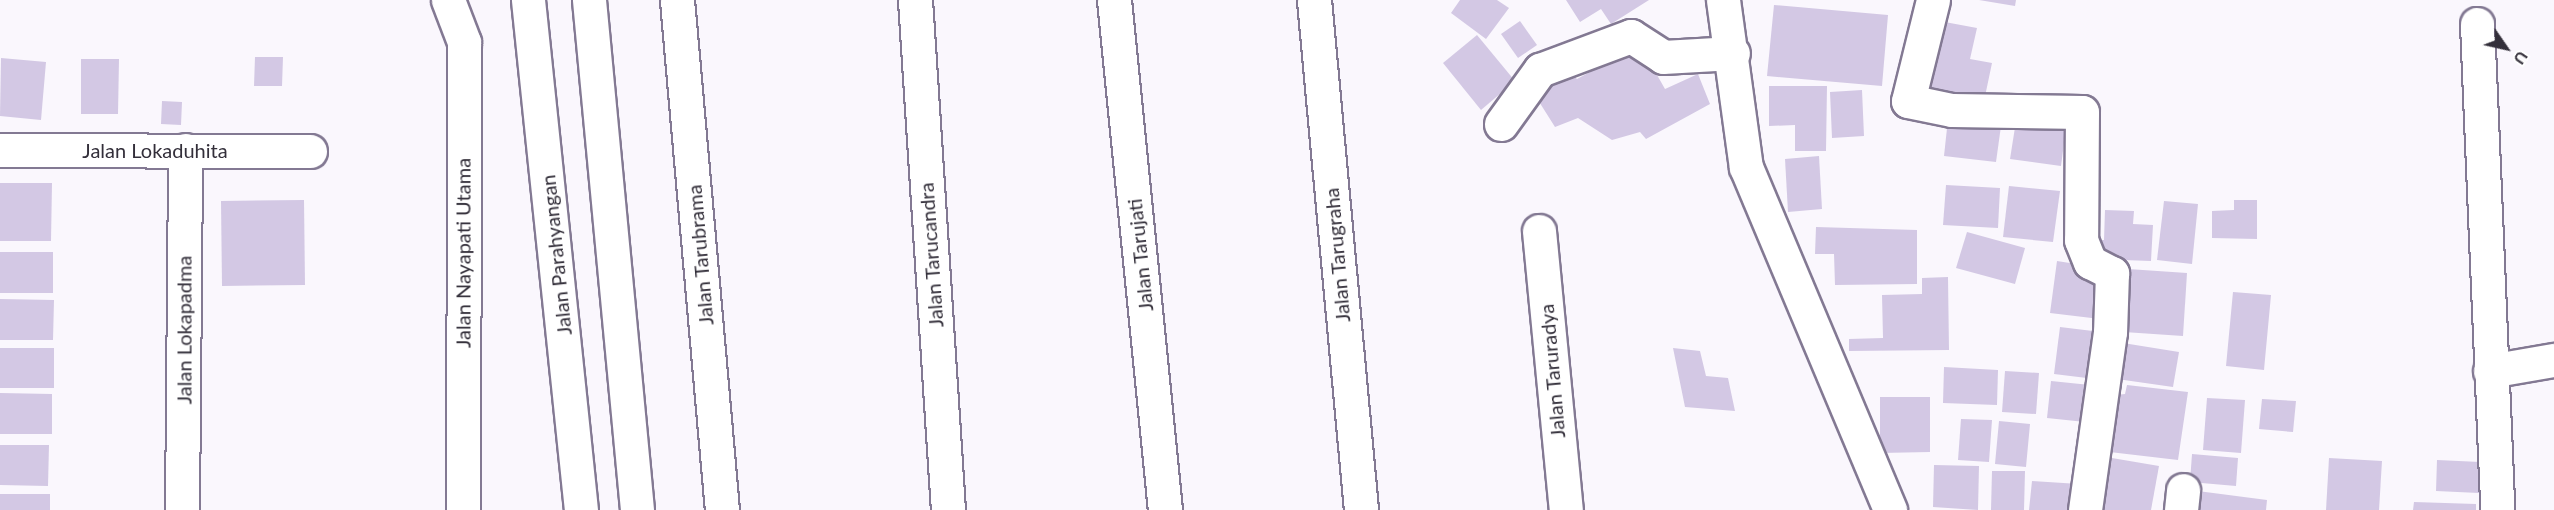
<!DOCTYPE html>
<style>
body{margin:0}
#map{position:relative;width:2554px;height:510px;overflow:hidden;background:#faf7fd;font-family:Lato,sans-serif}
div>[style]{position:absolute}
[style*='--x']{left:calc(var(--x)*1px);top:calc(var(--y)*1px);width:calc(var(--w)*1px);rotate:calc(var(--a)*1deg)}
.building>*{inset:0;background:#d3c8e4}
.roads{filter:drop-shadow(2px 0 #837993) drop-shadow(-2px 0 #837993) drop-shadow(0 2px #837993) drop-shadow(0 -2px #837993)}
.minor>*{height:33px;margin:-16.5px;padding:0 16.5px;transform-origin:16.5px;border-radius:16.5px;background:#fff}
.major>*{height:33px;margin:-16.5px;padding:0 16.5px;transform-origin:16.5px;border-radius:16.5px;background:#fff}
span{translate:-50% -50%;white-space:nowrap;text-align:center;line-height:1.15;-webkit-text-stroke:4.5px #fff;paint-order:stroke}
.street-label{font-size:20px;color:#332f3a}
.north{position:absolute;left:2476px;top:18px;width:60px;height:60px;-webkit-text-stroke:4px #fff;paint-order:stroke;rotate:124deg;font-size:16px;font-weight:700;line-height:24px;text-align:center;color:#332f3a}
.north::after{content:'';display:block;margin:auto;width:21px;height:27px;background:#332f3a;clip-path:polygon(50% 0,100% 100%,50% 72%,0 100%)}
</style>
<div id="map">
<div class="building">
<i style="clip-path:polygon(1460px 0,1497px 0,1509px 8px,1486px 39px,1451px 13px)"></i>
<i style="clip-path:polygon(1566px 0,1649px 0,1611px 24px,1601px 9px,1580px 22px)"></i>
<i style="clip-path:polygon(1979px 0,2016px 0,2015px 6px)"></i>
<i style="clip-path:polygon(1774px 5px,1888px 15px,1882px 86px,1767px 76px)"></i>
<i style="clip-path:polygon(1934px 20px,1977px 28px,1970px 59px,1992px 63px,1983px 106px,1919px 94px)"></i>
<i style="clip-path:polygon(1520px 21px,1537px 45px,1518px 58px,1501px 34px)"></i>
<i style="clip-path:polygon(1477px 35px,1515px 81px,1481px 110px,1443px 63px)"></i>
<i style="clip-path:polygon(1640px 45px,1665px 89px,1698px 74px,1710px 104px,1646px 139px,1640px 132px,1612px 140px,1578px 118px,1555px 127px,1531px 89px,1567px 69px,1577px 79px)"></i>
<i style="clip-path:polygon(255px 57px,283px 57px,282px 86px,254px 86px)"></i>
<i style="clip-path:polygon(1px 58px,46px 62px,41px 120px,0 116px)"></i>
<i style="clip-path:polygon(81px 59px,119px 59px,118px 114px,81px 114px)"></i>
<i style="clip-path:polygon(1769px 86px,1827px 86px,1826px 151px,1795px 151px,1795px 125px,1769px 126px)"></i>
<i style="clip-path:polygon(1862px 90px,1864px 136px,1832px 138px,1830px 92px)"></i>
<i style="clip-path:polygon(162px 101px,182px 102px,181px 125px,161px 124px)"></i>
<i style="clip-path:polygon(1948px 119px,2001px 126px,1996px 162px,1944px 156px)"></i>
<i style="clip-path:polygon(2016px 121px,2066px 128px,2061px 166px,2010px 159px)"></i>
<i style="clip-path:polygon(1819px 156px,1822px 209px,1788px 212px,1785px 159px)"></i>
<i style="clip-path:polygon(0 183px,52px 183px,51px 241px,0 241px)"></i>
<i style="clip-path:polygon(1946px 185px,2000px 188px,1998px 228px,1943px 225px)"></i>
<i style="clip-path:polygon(2009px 186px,2060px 191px,2053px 242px,2003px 237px)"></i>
<i style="clip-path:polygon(304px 200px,305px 285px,222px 286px,221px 201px)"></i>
<i style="clip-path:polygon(2234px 200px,2257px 200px,2257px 239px,2212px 238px,2212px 211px,2234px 210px)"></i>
<i style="clip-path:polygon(2164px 201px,2198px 204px,2192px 264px,2157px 260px)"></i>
<i style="clip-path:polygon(2105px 210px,2134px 211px,2133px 224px,2153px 225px,2151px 261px,2094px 259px,2095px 240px,2104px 240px)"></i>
<i style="clip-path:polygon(1816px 227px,1917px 230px,1917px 284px,1835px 285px,1834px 254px,1815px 254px)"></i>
<i style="clip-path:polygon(1967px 232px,2025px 248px,2015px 284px,1956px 268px)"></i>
<i style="clip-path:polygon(0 252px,53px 252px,53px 293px,0 293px)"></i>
<i style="clip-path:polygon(2057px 261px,2076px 264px,2078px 273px,2106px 277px,2100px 319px,2050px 313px)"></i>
<i style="clip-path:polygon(2128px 269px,2187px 273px,2183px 336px,2124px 332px)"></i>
<i style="clip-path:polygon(1948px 277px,1949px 350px,1849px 351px,1849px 339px,1883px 338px,1882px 295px,1922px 294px,1922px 278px)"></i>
<i style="clip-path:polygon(2233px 292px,2271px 295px,2264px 370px,2226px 366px)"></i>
<i style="clip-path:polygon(0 299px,54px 300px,53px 340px,0 340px)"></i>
<i style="clip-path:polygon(2060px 327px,2101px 332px,2095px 379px,2054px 374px)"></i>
<i style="clip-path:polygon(2123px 343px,2179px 352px,2173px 387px,2117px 379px)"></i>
<i style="clip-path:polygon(0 348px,54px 348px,54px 388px,0 388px)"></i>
<i style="clip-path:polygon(1673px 348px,1700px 351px,1706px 376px,1728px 378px,1735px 411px,1685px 407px)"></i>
<i style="clip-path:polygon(1944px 367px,1998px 370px,1997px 405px,1943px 403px)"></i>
<i style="clip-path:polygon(2005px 371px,2039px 373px,2036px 414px,2002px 412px)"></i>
<i style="clip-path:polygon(2051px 381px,2090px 385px,2085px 422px,2047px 418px)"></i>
<i style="clip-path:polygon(2127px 385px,2188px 392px,2178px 460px,2101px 451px,2116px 395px,2125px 394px)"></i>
<i style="clip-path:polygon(0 393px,52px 394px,52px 434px,0 434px)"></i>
<i style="clip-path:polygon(1880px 397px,1930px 397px,1930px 452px,1880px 453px)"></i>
<i style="clip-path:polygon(2207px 398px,2245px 400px,2241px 453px,2203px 450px)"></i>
<i style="clip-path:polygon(2262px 399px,2296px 401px,2293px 432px,2259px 429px)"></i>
<i style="clip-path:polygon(1961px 419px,1992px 420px,1989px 462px,1958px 460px)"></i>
<i style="clip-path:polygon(1999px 421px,2030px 424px,2026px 467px,1995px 464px)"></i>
<i style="clip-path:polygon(0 445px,49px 445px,48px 486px,0 485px)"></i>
<i style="clip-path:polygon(2192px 454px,2238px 458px,2236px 486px,2190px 482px)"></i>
<i style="clip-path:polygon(2106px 457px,2159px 466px,2151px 510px,2096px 510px)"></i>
<i style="clip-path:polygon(2329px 458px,2382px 461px,2379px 510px,2326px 510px)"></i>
<i style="clip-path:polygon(2437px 460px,2480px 462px,2479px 493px,2436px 491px)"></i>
<i style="clip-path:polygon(1934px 465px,1979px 466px,1978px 510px,1933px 507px)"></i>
<i style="clip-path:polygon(1992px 471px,2025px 471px,2024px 510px,1991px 510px)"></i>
<i style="clip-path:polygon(2032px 481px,2079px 484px,2076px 510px,2029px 510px)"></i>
<i style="clip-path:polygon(2190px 490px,2267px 500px,2266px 510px,2188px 510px)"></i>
<i style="clip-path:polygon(0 494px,50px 494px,50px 510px,0 510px)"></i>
<i style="clip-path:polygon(2414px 502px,2476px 504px,2476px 510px,2413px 510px)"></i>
</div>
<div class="roads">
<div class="minor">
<i style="--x:448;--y:0;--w:45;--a:69.1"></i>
<i style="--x:464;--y:42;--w:468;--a:90.1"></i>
<i style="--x:677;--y:0;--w:512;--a:84.96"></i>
<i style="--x:915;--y:0;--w:511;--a:86.3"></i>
<i style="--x:1114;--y:0;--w:513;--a:84.29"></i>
<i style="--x:1314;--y:0;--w:512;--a:84.73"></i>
<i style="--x:1723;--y:0;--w:169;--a:82.2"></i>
<i style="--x:1746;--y:167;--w:372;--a:67.2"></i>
<i style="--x:1933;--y:0;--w:104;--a:103.9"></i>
<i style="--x:1908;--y:101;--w:45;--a:11.6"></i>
<i style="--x:1952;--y:110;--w:130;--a:0.9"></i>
<i style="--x:2082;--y:112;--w:128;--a:90.4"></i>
<i style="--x:2081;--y:240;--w:24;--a:68"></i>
<i style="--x:2090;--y:262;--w:25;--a:27"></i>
<i style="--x:2112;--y:273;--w:59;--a:91.9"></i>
<i style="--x:2110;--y:332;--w:180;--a:98"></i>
<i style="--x:2477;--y:24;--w:486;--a:87.6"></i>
<i style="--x:1501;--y:124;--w:67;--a:-54.2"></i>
<i style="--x:1540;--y:70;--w:97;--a:-20.5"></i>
<i style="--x:1631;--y:36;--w:38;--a:33"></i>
<i style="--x:1663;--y:57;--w:70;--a:-3.3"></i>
<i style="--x:0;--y:150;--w:310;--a:0.2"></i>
<i style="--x:1539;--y:231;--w:280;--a:84.5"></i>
<i style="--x:2490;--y:371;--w:65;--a:-9.8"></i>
<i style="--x:182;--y:510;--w:360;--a:-89.5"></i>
<i style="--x:2181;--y:510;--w:20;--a:-84"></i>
</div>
<div class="major">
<i style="--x:528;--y:0;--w:513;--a:84.07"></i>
<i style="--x:589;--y:0;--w:512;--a:84.62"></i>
</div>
</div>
<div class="street-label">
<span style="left:155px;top:150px">Jalan Lokaduhita</span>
<span style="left:463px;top:253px;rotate:-90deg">Jalan Nayapati Utama</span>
<span style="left:556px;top:255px;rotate:-96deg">Jalan Parahyangan</span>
<span style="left:700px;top:255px;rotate:-95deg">Jalan Tarubrama</span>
<span style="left:931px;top:255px;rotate:-94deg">Jalan Tarucandra</span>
<span style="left:1140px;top:255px;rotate:-96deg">Jalan Tarujati</span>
<span style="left:1337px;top:255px;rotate:-95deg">Jalan Tarugraha</span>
<span style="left:184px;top:330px;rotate:-90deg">Jalan Lokapadma</span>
<span style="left:1552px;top:371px;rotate:-95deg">Jalan Taruradya</span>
</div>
<div class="north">U</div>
</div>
